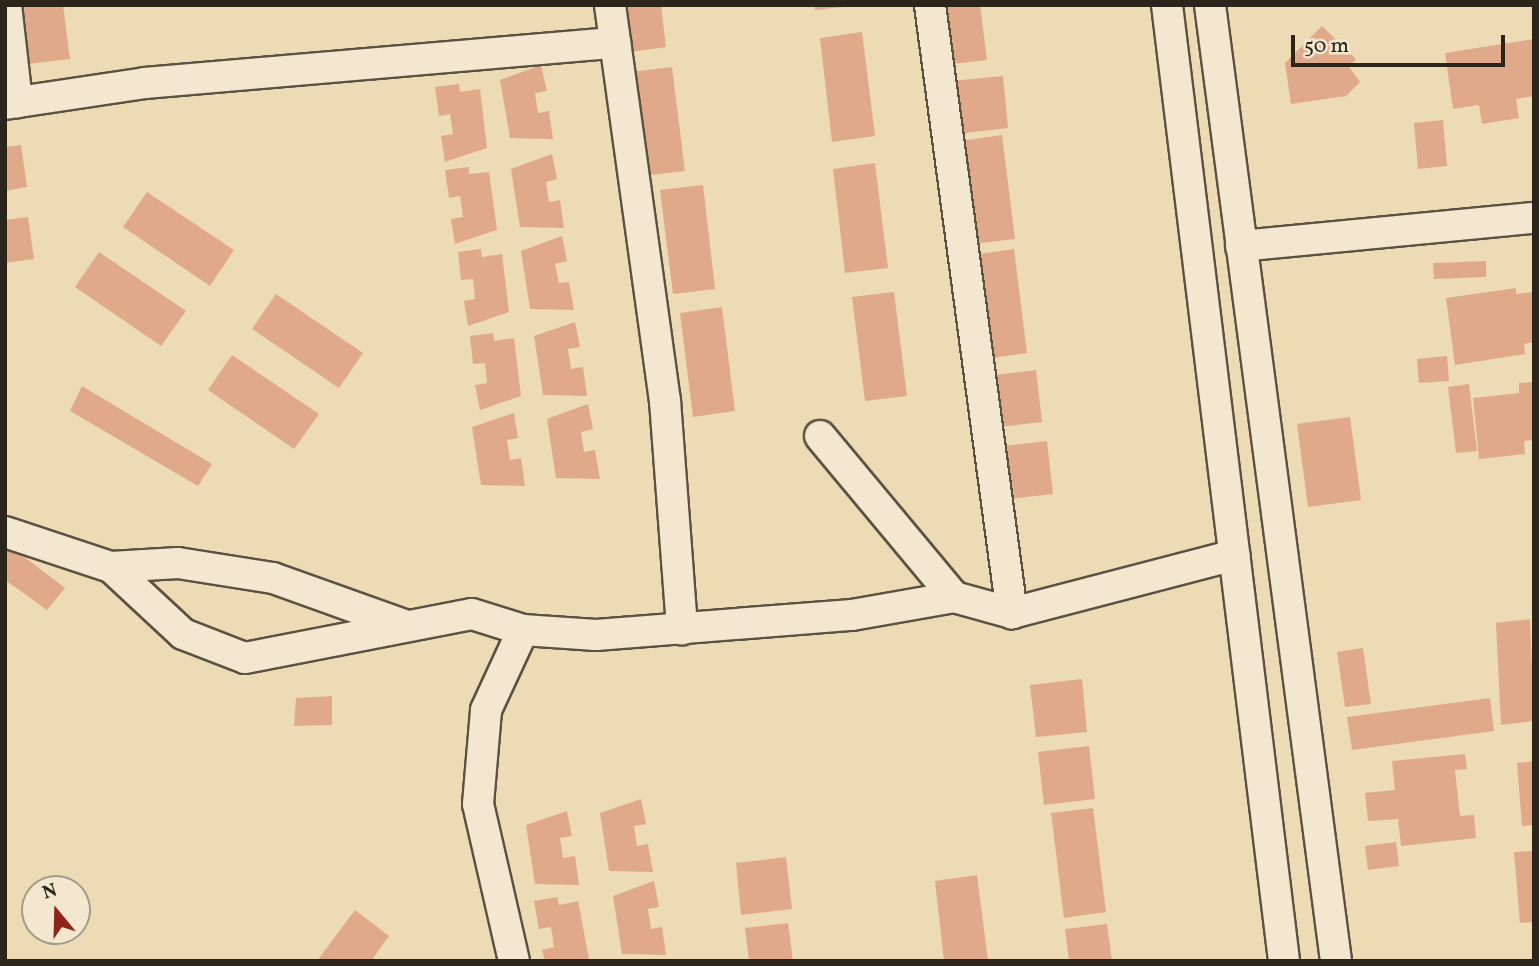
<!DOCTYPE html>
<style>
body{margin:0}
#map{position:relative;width:1539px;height:966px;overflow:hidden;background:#ecdbb5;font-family:Vollkorn,serif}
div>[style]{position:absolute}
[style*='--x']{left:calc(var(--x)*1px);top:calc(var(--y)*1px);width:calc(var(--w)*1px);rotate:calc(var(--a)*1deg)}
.building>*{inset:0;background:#e0aa8a}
.roads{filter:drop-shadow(2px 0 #5c5242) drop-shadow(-2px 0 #5c5242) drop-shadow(0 2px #5c5242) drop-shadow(0 -2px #5c5242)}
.minor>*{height:30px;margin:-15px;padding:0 15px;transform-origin:15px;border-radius:15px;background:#f3e8cf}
span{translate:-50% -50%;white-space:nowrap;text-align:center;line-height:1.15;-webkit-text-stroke:7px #f3e8cf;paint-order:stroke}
.frame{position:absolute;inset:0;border:7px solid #2c251b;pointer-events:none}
.north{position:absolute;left:21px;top:875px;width:70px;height:70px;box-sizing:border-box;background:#f3e8cf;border:2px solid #a39a87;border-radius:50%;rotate:341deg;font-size:19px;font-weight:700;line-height:28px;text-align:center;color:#2c251b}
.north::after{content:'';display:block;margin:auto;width:24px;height:32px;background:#8f2418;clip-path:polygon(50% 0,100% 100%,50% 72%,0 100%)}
.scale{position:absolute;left:1291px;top:35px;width:214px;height:32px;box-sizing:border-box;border:4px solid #2c251b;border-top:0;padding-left:9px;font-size:21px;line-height:24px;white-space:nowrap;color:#2c251b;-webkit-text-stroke:5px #f3e8cf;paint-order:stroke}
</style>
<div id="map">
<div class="building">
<i style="clip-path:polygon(20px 5px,63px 5px,70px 59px,28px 64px)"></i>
<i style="clip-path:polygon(618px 5px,661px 5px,666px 47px,623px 53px)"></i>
<i style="clip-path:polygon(814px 5px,843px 5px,843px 7px,815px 10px)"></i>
<i style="clip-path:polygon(937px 5px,980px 5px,987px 60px,944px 65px)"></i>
<i style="clip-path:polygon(1322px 26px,1356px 59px,1349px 67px,1360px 82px,1346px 96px,1291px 104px,1285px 63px)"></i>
<i style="clip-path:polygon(862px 32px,875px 136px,832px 142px,820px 38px)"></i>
<i style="clip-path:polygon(1534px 39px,1534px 96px,1516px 99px,1519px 118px,1482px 124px,1479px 105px,1453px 109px,1445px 53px)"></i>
<i style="clip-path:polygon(541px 65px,547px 91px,535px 93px,538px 113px,549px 111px,553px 139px,510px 138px,500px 80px)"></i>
<i style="clip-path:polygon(672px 67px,685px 171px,642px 176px,629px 72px)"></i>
<i style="clip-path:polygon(1003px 76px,1008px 128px,957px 134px,952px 81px)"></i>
<i style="clip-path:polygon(459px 84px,460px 92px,480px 89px,487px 148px,445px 162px,441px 136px,453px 134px,450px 114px,439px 116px,435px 87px)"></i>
<i style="clip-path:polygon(1443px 120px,1447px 166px,1418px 169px,1414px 123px)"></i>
<i style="clip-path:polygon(1002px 135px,1015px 239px,973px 244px,960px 141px)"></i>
<i style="clip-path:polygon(21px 145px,27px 187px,5px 191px,5px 147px)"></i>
<i style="clip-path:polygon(552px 154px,557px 179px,546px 182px,549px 202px,560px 200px,564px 228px,520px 227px,511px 169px)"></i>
<i style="clip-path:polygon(875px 163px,888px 268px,845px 273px,833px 169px)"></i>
<i style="clip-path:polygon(469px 167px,469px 174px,489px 172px,497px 230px,455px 244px,451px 219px,463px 217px,460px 196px,449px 198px,445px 170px)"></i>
<i style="clip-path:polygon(703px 185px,715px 289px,673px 294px,660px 190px)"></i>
<i style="clip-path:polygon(147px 192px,234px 250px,210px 286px,123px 227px)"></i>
<i style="clip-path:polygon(28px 217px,34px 259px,5px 263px,5px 220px)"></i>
<i style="clip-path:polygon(562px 236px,567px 261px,555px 264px,559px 283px,569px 282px,574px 310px,530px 309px,521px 251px)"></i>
<i style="clip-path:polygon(481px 249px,482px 257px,502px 254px,509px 312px,468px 326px,464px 301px,475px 299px,473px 279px,461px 280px,458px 252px)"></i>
<i style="clip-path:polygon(1014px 249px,1027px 353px,985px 359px,972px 255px)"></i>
<i style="clip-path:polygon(99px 252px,186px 311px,161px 346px,75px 287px)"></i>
<i style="clip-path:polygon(1486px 261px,1486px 277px,1434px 279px,1433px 263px)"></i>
<i style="clip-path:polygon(1516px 288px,1516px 294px,1534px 292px,1534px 342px,1524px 344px,1525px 354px,1455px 365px,1446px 298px)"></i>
<i style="clip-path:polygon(894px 292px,907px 396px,865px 401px,852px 297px)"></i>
<i style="clip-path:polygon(276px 294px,363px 353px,339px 388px,252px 329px)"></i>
<i style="clip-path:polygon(722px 307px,735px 411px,693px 417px,680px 313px)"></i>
<i style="clip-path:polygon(575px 322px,580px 347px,568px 349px,571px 369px,583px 367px,587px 396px,543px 395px,534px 336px)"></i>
<i style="clip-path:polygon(493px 333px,494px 341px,514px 338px,521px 396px,480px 410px,475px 385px,487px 383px,485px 363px,473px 364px,470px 336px)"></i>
<i style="clip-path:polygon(232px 355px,319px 414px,294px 449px,208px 390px)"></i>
<i style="clip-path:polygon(1447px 356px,1449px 381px,1419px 383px,1417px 359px)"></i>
<i style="clip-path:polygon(1036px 370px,1042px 422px,991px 428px,986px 376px)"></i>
<i style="clip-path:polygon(1534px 382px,1534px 440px,1524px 441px,1525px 454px,1479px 459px,1473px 398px,1519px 393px,1519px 383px)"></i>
<i style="clip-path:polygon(1469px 384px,1477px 451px,1456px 453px,1448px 387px)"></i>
<i style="clip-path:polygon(82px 386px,212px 464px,198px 486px,70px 411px)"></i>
<i style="clip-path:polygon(588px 404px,593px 429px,581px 432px,584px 452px,595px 450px,600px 479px,556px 478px,547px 419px)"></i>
<i style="clip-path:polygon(514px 413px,518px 438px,507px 440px,510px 460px,521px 458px,525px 486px,481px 485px,472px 427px)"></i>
<i style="clip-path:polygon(1350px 417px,1361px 500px,1308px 507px,1297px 424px)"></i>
<i style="clip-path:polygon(1047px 441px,1053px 494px,1002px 500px,996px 447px)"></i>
<i style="clip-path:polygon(5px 542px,65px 588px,47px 610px,5px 580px)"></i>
<i style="clip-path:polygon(1530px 619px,1534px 721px,1501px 725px,1496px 623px)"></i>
<i style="clip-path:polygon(1363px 648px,1371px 704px,1345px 707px,1337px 652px)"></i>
<i style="clip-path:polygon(1082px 679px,1087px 732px,1036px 737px,1030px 685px)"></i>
<i style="clip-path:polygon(332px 696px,332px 725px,294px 726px,296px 698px)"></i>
<i style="clip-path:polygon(1490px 698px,1494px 731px,1352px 750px,1347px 717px)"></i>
<i style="clip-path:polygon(1089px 746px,1095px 799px,1044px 805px,1038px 752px)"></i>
<i style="clip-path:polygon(1465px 754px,1467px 769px,1455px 770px,1460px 816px,1474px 815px,1476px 838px,1401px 846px,1398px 819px,1368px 821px,1365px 793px,1395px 790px,1392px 761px)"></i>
<i style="clip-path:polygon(1534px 761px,1534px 825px,1522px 826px,1517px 763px)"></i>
<i style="clip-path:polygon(641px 799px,646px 824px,634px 826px,637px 846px,648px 844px,653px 872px,609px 871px,600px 813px)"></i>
<i style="clip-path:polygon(1093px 808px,1106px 912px,1064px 918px,1051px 813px)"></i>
<i style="clip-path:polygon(567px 811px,572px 836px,560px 838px,563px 858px,575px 856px,579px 885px,535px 884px,526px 825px)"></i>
<i style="clip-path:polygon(1396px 842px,1399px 866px,1368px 870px,1365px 846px)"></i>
<i style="clip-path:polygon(1534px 851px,1534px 922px,1520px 923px,1514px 852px)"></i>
<i style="clip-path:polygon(786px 857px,792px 909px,741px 915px,736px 863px)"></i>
<i style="clip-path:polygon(977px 875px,988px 961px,944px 961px,935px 881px)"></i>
<i style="clip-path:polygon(654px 881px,659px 907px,648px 909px,651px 929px,662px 927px,666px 955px,622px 954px,613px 896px)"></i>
<i style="clip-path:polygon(557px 897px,559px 905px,578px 901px,589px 959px,545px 961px,542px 950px,554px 947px,551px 927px,539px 929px,534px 901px)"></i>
<i style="clip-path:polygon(355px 910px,389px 936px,371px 961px,317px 961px)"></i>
<i style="clip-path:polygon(788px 923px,793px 961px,749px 961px,745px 928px)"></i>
<i style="clip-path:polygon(1107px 924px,1112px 961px,1069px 961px,1065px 929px)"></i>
</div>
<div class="roads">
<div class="minor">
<i style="--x:6;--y:5;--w:98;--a:83.5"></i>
<i style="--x:610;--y:5;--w:400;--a:82.1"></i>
<i style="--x:665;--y:401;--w:229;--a:85.7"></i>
<i style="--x:930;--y:5;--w:614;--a:82.32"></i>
<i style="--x:1167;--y:5;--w:963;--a:83.02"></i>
<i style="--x:1210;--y:5;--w:964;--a:82.49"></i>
<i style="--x:5;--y:104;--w:142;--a:-8.5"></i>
<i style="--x:145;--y:83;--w:472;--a:-4.9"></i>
<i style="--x:1241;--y:246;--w:294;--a:-5.5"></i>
<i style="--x:820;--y:436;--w:209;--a:50.2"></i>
<i style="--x:5;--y:532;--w:112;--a:18.3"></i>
<i style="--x:111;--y:567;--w:98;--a:42.9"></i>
<i style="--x:183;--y:634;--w:66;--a:21.2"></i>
<i style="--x:245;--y:658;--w:231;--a:-11"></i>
<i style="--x:472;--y:614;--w:53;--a:17.4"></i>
<i style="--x:523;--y:630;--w:73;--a:3.9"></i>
<i style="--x:596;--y:635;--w:257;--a:-4.5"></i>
<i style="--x:852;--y:615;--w:104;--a:-10"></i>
<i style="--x:954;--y:597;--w:60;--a:15.4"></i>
<i style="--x:1012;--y:613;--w:230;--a:-14.6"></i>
<i style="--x:111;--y:567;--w:67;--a:-3.4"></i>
<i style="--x:178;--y:563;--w:96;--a:9"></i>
<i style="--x:273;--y:578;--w:139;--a:19.7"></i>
<i style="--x:514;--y:961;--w:161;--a:-102.9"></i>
<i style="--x:478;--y:804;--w:94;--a:-85.1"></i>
<i style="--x:486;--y:710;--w:88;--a:-65.2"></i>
</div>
</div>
<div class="frame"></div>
<div class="north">N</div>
<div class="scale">50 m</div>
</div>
